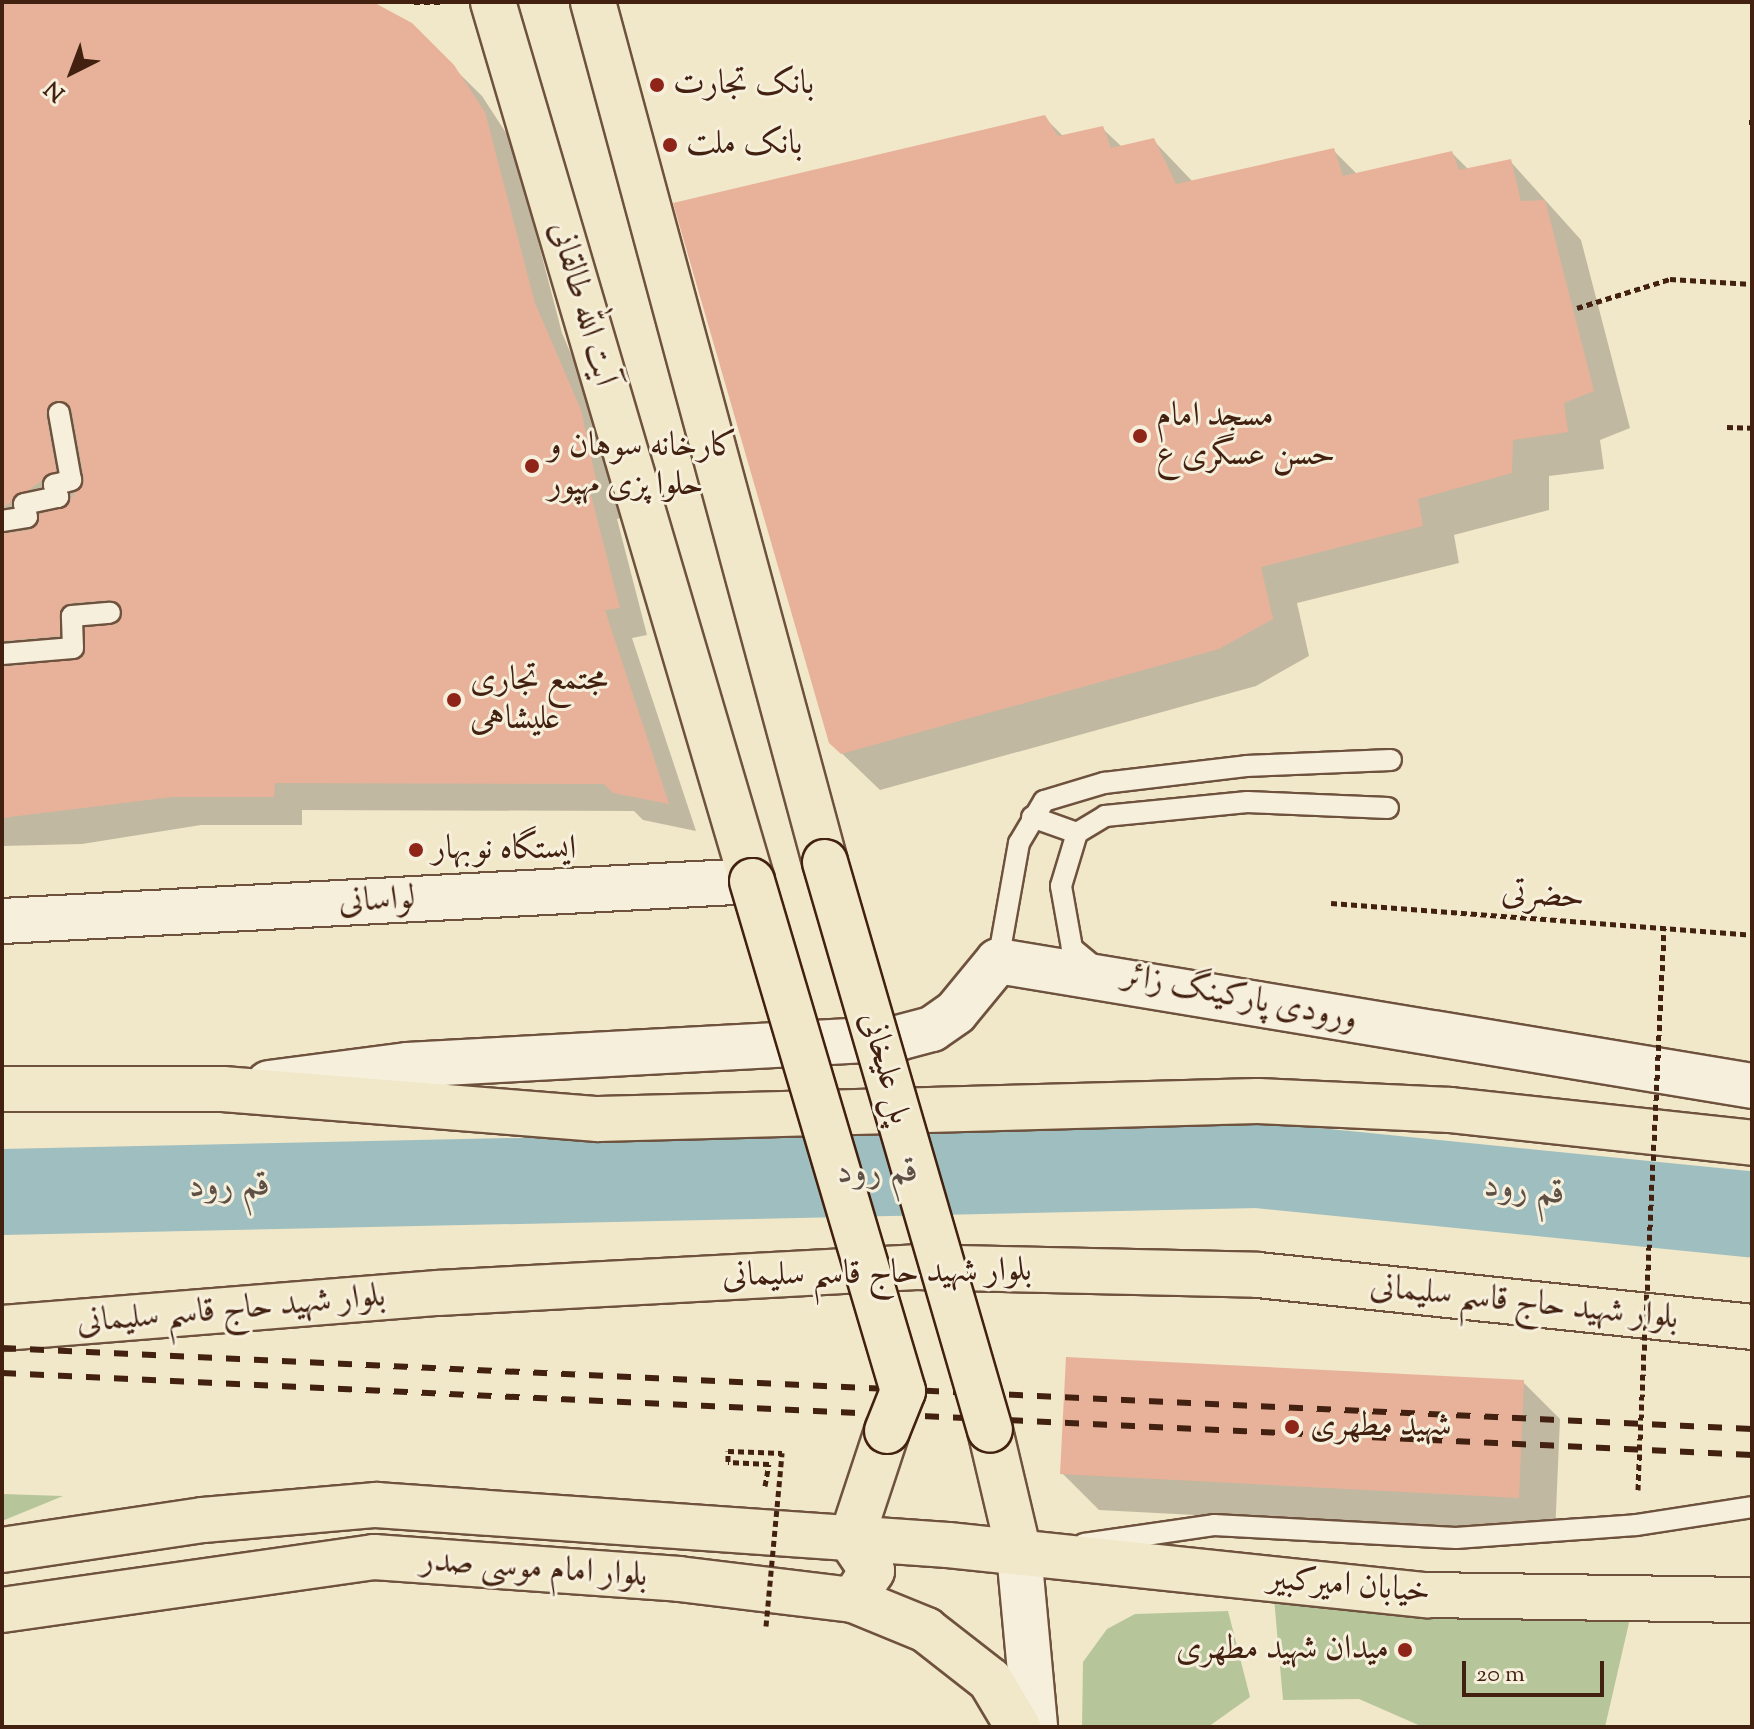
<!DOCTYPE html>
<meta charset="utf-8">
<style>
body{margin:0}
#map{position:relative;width:1754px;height:1729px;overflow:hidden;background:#f1e7c9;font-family:"Sorts Mill Goudy",Amiri,serif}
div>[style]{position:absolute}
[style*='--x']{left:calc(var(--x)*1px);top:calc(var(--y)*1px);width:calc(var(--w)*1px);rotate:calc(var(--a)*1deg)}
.green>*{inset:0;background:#b6c69a}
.shadow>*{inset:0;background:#0003}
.river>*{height:86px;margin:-43px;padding:0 43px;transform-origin:43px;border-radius:43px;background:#9ebebf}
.building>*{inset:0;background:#e8b29a}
.path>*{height:5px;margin-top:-2.5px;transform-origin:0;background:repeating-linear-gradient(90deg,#432110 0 6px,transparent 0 10px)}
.roads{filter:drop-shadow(2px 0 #6e523e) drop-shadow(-2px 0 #6e523e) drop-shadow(0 2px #6e523e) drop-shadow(0 -2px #6e523e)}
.lane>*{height:20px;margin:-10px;padding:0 10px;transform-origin:10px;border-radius:10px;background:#f6efdc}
.secondary>*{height:44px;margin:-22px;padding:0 22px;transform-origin:22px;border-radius:22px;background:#f6efdc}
.primary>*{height:44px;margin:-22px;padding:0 22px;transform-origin:22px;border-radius:22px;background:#f1e7c9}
.rail>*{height:6px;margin-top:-3px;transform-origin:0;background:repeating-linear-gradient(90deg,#432110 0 14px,transparent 0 28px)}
.path-bridge>*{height:5px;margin-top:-2.5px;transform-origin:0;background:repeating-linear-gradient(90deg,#432110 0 6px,transparent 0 10px)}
.bridges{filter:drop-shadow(2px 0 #432110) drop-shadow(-2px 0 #432110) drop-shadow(0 2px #432110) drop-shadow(0 -2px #432110)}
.primary-bridge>*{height:44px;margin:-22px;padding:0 22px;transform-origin:22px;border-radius:22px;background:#f1e7c9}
.dots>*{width:22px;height:22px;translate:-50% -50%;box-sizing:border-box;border:4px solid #f6efdc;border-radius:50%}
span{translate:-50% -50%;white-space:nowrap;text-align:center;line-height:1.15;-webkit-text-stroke:6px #f6efdc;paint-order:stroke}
.poi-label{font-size:34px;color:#432110}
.left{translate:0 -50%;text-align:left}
.right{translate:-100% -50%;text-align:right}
.street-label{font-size:34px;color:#432110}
.water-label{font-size:36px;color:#5e5045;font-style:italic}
.frame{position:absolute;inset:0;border:4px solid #432110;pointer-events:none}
.north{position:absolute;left:32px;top:32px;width:80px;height:80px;-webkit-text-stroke:6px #f6efdc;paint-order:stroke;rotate:222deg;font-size:22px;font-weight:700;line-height:32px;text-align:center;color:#432110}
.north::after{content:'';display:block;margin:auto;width:28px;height:36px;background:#432110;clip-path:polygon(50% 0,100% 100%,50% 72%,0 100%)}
.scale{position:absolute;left:1462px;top:1661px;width:142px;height:36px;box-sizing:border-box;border:4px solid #432110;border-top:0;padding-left:10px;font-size:24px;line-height:28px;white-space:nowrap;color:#432110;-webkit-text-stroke:6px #f6efdc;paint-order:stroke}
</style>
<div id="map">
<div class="green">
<i style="clip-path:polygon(2px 1494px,63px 1496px,2px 1521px)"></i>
<i style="clip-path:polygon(1274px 1598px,1631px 1614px,1605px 1727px,1423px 1727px,1359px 1699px,1283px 1700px)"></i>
<i style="clip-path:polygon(1228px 1611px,1250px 1697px,1208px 1727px,1082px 1727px,1083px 1662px,1107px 1629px,1135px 1614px)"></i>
</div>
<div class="shadow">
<i style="clip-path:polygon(evenodd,2px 2px,369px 2px,410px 25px,482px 96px,512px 142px,562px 333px,608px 440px,625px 517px,617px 519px,647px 635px,632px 638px,696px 831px,643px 820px,634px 811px,302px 810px,302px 825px,201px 825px,82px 844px,2px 846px,2px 2px,82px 474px,85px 485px,82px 491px,79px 475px,82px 474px)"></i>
<i style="clip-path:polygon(1044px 117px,1064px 137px,1102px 128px,1122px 147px,1153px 140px,1193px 182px,1333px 150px,1358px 175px,1452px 153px,1469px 170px,1510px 161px,1581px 240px,1630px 428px,1600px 440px,1604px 469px,1549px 476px,1549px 510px,1454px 535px,1459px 563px,1297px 603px,1309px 656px,1256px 686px,880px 790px,830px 742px)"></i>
<i style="clip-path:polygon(1523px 1382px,1560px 1419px,1555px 1534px,1099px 1510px,1062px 1473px)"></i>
</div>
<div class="river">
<i style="--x:2;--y:1192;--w:1255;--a:-1.23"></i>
<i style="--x:1257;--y:1165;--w:497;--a:5.7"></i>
</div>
<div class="building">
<i style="clip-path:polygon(2px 2px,373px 2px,412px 23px,454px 65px,485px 112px,535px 303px,581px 410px,598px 489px,590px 491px,620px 608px,605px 610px,669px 804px,613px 793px,604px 784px,275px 783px,274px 797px,172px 797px,2px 818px,2px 667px,80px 659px,85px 628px,117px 624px,123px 613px,110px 600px,70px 603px,60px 611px,60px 636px,2px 641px,2px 534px,30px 530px,40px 514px,66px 507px,84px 478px,72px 410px,56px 400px,46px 414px,56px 471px,2px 508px)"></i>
<i style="clip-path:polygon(1045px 115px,1058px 136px,1103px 126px,1111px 148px,1154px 138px,1176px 184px,1334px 148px,1343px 176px,1452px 151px,1459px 170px,1511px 159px,1521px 201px,1545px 200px,1594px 391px,1564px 403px,1568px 432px,1513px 440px,1512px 473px,1418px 499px,1423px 526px,1261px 567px,1273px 619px,1219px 649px,841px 754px,829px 743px,673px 203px)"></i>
<i style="clip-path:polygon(1066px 1357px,1524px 1380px,1519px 1498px,1060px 1474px)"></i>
</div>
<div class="path">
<i style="--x:414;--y:2;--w:29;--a:0"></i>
<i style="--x:1749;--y:122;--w:3;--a:0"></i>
<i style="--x:1577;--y:308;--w:97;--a:-17.3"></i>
<i style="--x:1670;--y:279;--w:82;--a:3.5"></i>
<i style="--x:1727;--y:427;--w:25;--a:2"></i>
<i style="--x:1331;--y:903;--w:422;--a:4.3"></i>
<i style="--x:765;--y:1486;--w:22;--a:-80"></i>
<i style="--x:769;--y:1464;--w:41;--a:-177.2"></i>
<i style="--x:728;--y:1462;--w:11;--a:-90"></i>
<i style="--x:728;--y:1451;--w:54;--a:2.1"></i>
<i style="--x:1638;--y:1490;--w:30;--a:-88"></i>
</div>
<div class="roads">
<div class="lane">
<i style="--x:2;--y:521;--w:25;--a:-9"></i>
<i style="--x:27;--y:517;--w:13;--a:-103"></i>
<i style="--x:24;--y:504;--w:35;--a:-12"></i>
<i style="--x:58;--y:497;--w:13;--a:-108"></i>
<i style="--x:54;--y:485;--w:18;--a:-16"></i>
<i style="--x:71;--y:480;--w:68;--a:-100.2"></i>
<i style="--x:2;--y:654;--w:71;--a:-4.8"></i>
<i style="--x:73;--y:648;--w:32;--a:-92"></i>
<i style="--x:72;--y:616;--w:38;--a:-5"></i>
<i style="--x:1032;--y:817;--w:48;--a:19.6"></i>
<i style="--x:998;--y:961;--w:120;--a:-79.9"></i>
<i style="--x:1019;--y:843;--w:49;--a:-59.2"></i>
<i style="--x:1044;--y:801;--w:63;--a:-16.7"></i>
<i style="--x:1104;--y:783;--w:143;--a:-6.8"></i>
<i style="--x:1246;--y:766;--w:145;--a:-2.4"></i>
<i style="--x:1097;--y:969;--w:33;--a:-140"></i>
<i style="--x:1072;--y:948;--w:63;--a:-100.1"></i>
<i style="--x:1061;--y:886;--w:55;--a:-73.2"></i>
<i style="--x:1077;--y:833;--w:33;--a:-31"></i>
<i style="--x:1105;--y:816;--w:143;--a:-5.6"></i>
<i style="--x:1247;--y:802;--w:141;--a:2.4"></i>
<i style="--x:1084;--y:1544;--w:131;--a:-8.3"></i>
<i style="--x:1214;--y:1525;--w:242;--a:3.1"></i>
<i style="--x:1456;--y:1538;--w:180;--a:-4.1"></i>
<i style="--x:1636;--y:1525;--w:117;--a:-8.8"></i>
</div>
<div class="secondary">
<i style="--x:2;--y:921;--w:751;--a:-3.05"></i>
<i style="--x:269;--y:1083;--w:139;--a:-7.4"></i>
<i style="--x:407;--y:1065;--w:492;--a:-3.1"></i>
<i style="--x:898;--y:1038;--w:35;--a:-15"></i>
<i style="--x:932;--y:1029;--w:29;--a:-35"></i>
<i style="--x:956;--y:1012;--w:66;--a:-50.5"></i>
<i style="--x:998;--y:961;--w:764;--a:9.41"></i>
<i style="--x:1019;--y:1553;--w:175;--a:84.7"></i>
</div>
<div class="primary">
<i style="--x:493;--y:2;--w:916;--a:73.58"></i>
<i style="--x:593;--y:2;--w:891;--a:74.9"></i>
<i style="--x:2;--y:1089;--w:221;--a:0"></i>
<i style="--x:223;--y:1089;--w:376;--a:4.6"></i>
<i style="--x:598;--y:1119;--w:660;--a:-1.56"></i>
<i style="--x:1258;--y:1101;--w:192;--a:2.7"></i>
<i style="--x:1450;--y:1110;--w:304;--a:6.2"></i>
<i style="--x:2;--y:1328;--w:437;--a:-4.6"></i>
<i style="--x:438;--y:1293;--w:479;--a:-3.1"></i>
<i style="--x:916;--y:1267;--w:342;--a:1.3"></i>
<i style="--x:1258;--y:1275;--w:497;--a:6"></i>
<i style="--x:990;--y:1430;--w:126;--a:76.7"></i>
<i style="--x:2;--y:1550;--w:203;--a:-8.5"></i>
<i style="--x:203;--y:1520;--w:174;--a:-5"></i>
<i style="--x:376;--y:1505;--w:573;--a:4"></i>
<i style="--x:948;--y:1545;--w:482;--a:6"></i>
<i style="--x:1427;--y:1595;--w:325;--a:0.9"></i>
<i style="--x:853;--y:1600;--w:35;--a:-57"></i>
<i style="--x:872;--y:1571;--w:37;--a:-124"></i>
<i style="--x:851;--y:1540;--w:115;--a:-71.7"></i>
<i style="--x:2;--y:1610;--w:376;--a:-8.1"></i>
<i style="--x:374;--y:1557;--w:306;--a:4.1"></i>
<i style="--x:679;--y:1579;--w:175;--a:6.9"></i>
<i style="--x:853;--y:1600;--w:79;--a:22.3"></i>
<i style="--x:926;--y:1630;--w:81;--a:38"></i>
<i style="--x:990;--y:1680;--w:55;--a:59.2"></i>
</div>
</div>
<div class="rail">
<i style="--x:2;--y:1348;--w:1752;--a:2.65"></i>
<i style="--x:2;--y:1373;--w:1752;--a:2.68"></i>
</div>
<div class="path-bridge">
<i style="--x:1639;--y:1460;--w:532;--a:-87.3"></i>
<i style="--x:766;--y:1626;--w:174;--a:-84.7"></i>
</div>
<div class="bridges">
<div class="primary-bridge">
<i style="--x:825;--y:862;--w:591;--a:73.8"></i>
<i style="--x:752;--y:881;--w:532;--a:73.51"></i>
<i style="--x:903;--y:1391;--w:43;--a:111.8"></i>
</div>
</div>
<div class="dots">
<i style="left:657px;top:85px;background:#8f2418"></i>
<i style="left:670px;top:145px;background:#8f2418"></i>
<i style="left:1140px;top:436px;background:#8f2418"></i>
<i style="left:532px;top:466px;background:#8f2418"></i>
<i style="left:454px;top:700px;background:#8f2418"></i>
<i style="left:416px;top:850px;background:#8f2418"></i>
<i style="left:1292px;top:1427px;background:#8f2418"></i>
<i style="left:1405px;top:1650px;background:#8f2418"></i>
</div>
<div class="poi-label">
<span class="left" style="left:673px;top:85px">بانک تجارت</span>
<span class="left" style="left:686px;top:145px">بانک ملت</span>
<span class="left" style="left:1156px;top:436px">مسجد امام<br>حسن عسگری ع</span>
<span class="left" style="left:548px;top:466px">کارخانه سوهان و<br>حلوا پزی مهپور</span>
<span class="left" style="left:470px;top:700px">مجتمع تجاری<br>علیشاهی</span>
<span class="left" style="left:432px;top:850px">ایستگاه نوبهار</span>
<span class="left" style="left:1310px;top:1427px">شهید مطهری</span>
<span class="right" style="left:1389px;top:1650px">میدان شهید مطهری</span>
</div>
<div class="street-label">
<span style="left:582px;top:304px;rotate:74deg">آیت الله طالقانی</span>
<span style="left:1543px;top:896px;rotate:5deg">حضرتی</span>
<span style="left:377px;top:901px;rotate:-3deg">لواسانی</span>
<span style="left:1240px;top:998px;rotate:11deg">ورودی پارکینگ زائر</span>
<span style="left:885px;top:1068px;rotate:74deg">پل علیخانی</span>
<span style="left:877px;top:1274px;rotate:-1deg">بلوار شهید حاج قاسم سلیمانی</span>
<span style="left:1524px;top:1303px;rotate:6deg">بلوار شهید حاج قاسم سلیمانی</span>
<span style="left:231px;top:1310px;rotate:-5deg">بلوار شهید حاج قاسم سلیمانی</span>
<span style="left:534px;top:1569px;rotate:4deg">بلوار امام موسی صدر</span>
<span style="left:1349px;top:1586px;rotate:5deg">خیابان امیرکبیر</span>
</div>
<div class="water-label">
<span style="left:878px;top:1173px;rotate:-1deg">قم رود</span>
<span style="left:230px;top:1187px;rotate:-1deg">قم رود</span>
<span style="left:1525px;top:1191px;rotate:6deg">قم رود</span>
</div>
<div class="frame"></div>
<div class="north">N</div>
<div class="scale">20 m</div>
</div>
